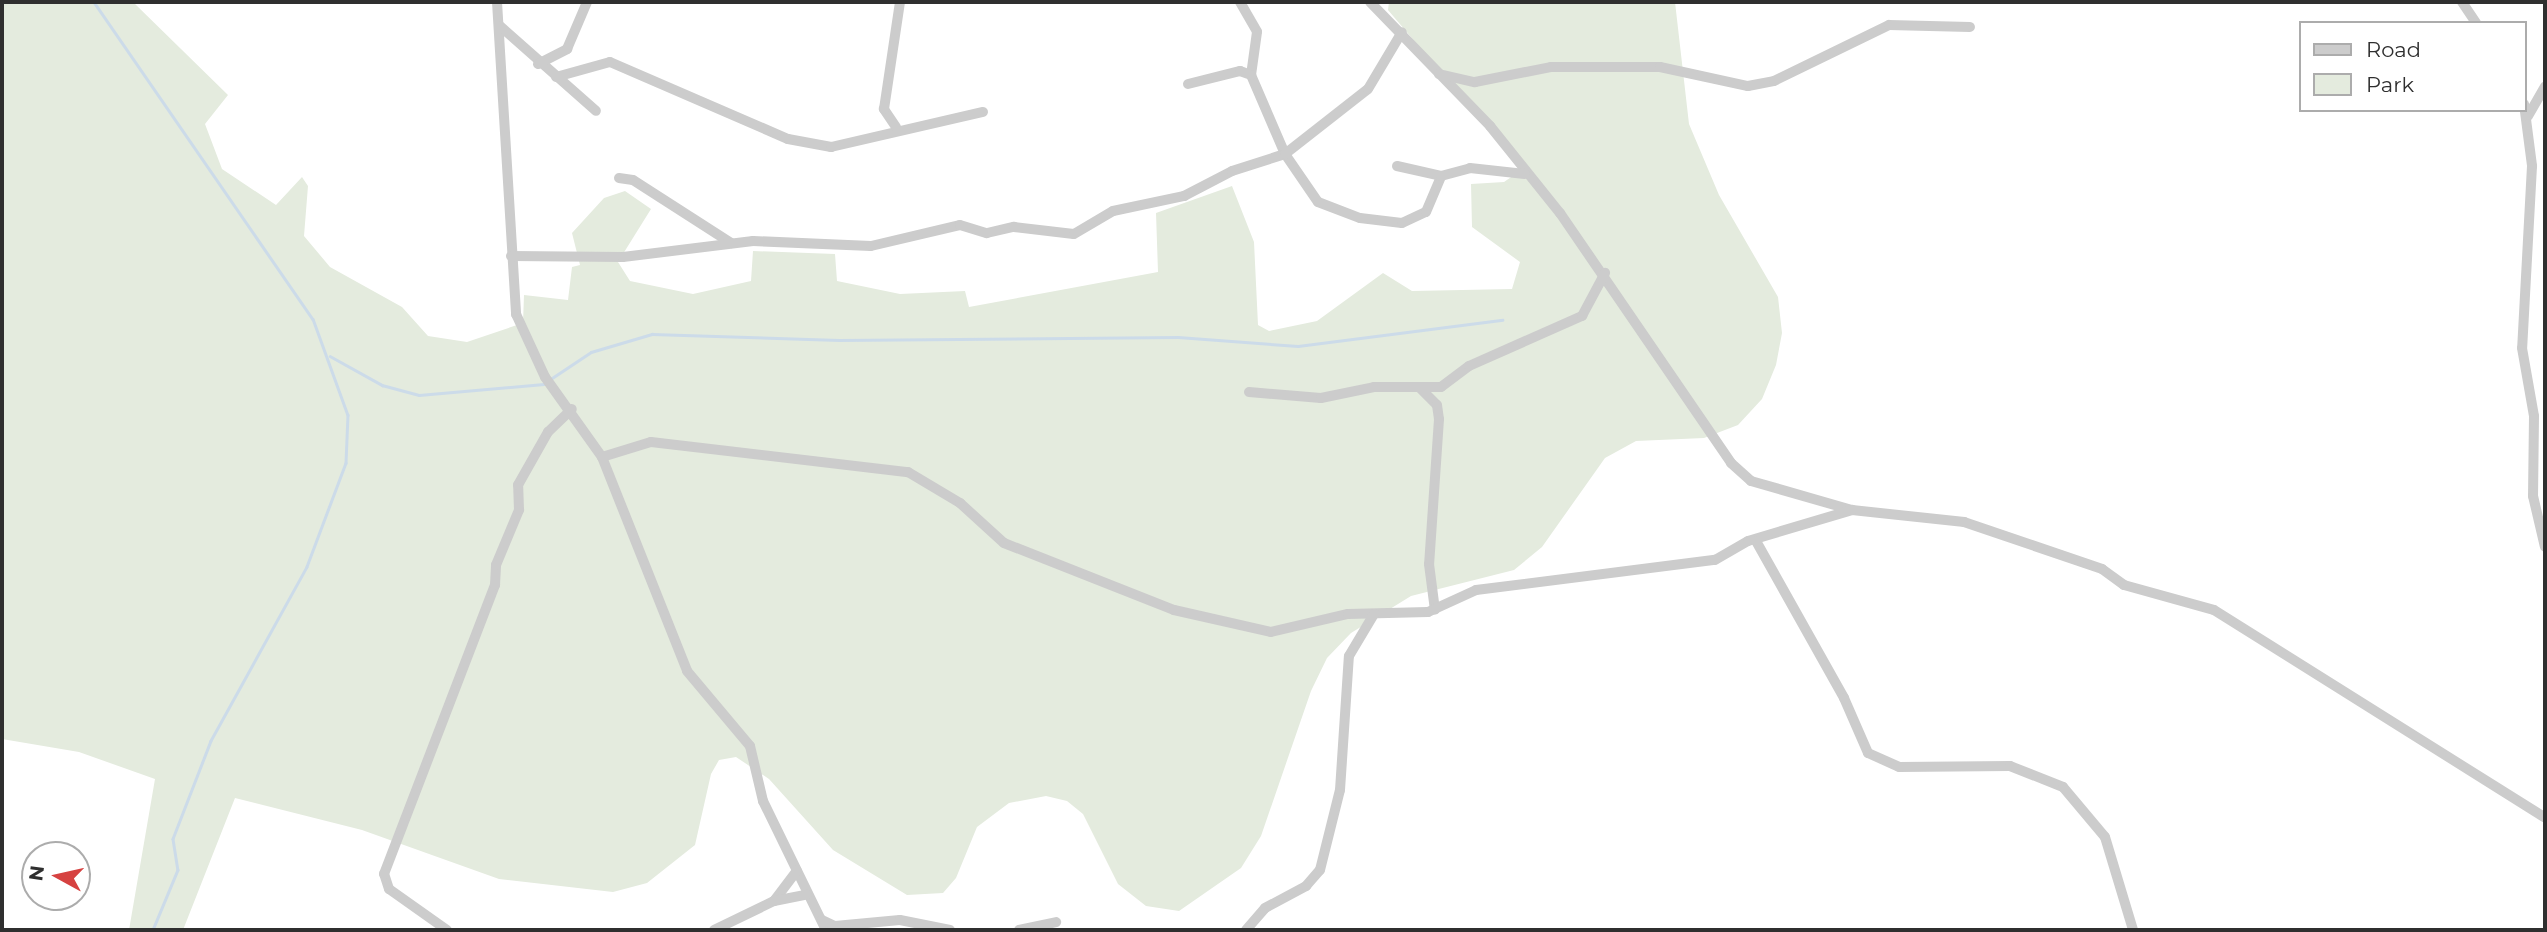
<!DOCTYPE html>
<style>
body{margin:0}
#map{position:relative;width:2547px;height:932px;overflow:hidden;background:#fff;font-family:Montserrat,sans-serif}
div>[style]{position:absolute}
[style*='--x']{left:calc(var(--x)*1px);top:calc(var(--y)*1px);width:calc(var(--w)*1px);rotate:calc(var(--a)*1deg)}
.green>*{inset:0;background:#e4ebde}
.stream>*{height:2.5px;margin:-1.25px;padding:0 1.25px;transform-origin:1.25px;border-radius:1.25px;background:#ccdbe9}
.minor>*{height:10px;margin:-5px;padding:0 5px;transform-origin:5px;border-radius:5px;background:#ccc}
span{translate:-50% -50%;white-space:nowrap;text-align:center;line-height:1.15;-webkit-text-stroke:7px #fff;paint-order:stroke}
.frame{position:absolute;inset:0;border:4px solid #2f2f2f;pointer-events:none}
.legend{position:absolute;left:2299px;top:21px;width:228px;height:91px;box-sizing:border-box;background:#fff;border:2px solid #acacac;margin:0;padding:9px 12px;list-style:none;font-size:21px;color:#2f2f2f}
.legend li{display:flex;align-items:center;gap:14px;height:35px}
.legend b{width:35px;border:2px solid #acacac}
.north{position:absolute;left:21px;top:841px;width:70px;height:70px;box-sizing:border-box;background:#fff;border:2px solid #acacac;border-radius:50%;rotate:278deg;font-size:19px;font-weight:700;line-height:28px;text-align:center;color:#2f2f2f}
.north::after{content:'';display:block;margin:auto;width:24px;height:32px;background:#d64241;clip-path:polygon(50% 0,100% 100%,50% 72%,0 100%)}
</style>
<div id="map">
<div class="green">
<i style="clip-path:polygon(2px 2px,133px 2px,228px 95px,205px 124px,222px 169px,276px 205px,302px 177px,308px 186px,304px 236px,330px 267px,402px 307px,428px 336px,467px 342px,523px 323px,524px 295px,568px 300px,572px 267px,580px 265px,572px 233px,604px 198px,625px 191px,651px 209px,618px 262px,630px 281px,693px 294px,751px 281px,753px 251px,835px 254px,837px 281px,900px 294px,965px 291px,969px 307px,1158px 272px,1156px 213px,1232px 186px,1254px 242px,1258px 325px,1269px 331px,1317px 321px,1383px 273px,1412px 291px,1512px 289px,1520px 262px,1472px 227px,1471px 184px,1504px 182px,1523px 169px,1388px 10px,1389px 2px,1675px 2px,1689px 124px,1719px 195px,1778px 297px,1782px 333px,1776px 365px,1762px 399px,1738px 425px,1704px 438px,1636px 441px,1605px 458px,1542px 547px,1514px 570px,1411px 596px,1351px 633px,1327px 658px,1311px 691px,1261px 836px,1241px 868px,1179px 911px,1146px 906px,1118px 884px,1083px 814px,1067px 801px,1046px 796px,1009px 803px,977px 827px,956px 878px,943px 893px,907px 895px,833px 850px,769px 779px,736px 757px,719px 760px,711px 774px,695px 845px,647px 883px,613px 892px,499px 879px,362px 830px,235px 798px,183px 930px,129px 930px,155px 779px,79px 752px,2px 739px)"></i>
</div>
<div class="stream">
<i style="--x:94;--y:2;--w:385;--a:55.4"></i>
<i style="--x:313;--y:319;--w:102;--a:70"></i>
<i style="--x:348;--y:415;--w:48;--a:92.4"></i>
<i style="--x:346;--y:463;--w:111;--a:110.6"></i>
<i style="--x:307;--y:567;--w:199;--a:118.9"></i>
<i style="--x:211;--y:741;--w:105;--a:111.2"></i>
<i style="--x:173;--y:839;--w:31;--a:81"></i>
<i style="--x:178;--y:870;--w:65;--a:112.6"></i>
<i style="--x:330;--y:356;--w:60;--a:29.1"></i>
<i style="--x:382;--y:385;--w:38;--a:15"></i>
<i style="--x:419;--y:395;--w:125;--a:-5"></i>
<i style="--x:549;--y:380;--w:50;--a:-33.7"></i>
<i style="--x:591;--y:352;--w:64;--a:-16.4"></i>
<i style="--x:652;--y:334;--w:187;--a:1.8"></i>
<i style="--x:839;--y:340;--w:339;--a:-0.5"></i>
<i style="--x:1178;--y:337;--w:120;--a:4.3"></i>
<i style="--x:1298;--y:346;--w:206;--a:-7.3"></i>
</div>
<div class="minor">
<i style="--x:497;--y:2;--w:313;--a:86.5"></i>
<i style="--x:516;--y:314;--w:69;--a:65.3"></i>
<i style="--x:545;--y:377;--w:98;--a:54.5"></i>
<i style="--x:602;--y:457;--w:230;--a:68.3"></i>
<i style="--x:687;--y:671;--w:98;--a:50"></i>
<i style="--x:750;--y:746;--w:57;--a:76.7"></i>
<i style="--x:763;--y:801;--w:144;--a:64"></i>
<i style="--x:1240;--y:2;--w:34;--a:60"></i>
<i style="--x:1257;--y:32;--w:43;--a:97.9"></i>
<i style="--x:1251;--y:75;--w:86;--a:66.7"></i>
<i style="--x:1285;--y:154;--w:58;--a:55.5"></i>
<i style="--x:1318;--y:202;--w:45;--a:20.9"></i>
<i style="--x:1360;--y:218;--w:42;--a:6.8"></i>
<i style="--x:1402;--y:223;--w:26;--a:-25"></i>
<i style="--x:1426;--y:212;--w:39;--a:-67"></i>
<i style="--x:1370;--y:2;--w:173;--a:45.9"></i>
<i style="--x:1490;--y:126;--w:112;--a:51.2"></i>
<i style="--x:1560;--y:213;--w:303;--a:55.6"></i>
<i style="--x:1731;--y:463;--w:27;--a:42"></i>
<i style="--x:1751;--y:481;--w:105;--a:16"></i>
<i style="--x:1852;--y:510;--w:113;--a:6.1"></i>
<i style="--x:1964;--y:522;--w:146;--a:18.8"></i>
<i style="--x:2102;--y:569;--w:27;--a:36"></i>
<i style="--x:2124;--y:585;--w:93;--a:15.5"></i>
<i style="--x:2214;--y:610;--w:391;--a:32.1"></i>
<i style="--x:2462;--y:2;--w:25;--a:56"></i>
<i style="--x:500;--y:26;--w:128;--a:41.5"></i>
<i style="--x:538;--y:64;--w:33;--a:-27"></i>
<i style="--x:567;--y:49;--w:51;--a:-66.9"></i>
<i style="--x:1439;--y:74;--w:37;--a:13"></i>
<i style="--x:1475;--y:82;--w:77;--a:-11.2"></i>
<i style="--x:1551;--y:67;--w:109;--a:0"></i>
<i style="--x:1660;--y:67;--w:90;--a:12.2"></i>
<i style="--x:1748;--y:86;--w:26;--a:-11"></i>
<i style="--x:1774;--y:81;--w:128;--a:-26"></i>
<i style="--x:1889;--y:25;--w:81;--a:1.4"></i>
<i style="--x:556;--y:77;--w:56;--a:-15.5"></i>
<i style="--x:610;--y:62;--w:194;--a:23.4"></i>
<i style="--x:788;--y:139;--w:44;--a:10.5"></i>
<i style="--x:831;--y:147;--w:156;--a:-13"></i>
<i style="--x:1188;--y:84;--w:54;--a:-14"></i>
<i style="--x:1240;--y:71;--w:12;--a:20"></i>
<i style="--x:2524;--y:104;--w:63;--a:82.6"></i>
<i style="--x:2532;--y:166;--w:182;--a:93.1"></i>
<i style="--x:2522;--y:348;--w:69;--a:80"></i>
<i style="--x:2534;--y:416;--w:80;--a:90.7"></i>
<i style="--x:2533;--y:496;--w:52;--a:76.8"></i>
<i style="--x:2528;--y:116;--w:34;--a:-60"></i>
<i style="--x:896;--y:127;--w:22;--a:-124"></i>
<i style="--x:884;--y:109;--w:108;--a:-81.5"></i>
<i style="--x:1397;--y:166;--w:45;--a:12.8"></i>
<i style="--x:1441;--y:176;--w:30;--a:-15"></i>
<i style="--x:1470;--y:168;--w:55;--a:6.2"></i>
<i style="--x:619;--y:178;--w:14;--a:8"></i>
<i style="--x:633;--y:180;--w:117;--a:32.7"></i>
<i style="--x:511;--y:256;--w:112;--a:0.5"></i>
<i style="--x:623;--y:257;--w:131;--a:-7"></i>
<i style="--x:753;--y:241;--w:118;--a:2.4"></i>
<i style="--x:871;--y:246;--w:91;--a:-13.3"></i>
<i style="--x:960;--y:225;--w:28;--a:17"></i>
<i style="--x:987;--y:233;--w:28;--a:-13"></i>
<i style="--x:1014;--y:227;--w:60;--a:6.7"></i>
<i style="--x:1074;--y:234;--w:45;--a:-30.5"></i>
<i style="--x:1113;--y:211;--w:73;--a:-11.9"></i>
<i style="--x:1184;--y:196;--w:54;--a:-27.5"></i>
<i style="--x:1232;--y:171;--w:56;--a:-17.8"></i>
<i style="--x:1285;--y:154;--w:105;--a:-38.1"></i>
<i style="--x:1368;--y:89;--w:66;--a:-59.2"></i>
<i style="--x:1419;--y:387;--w:25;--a:45"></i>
<i style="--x:1437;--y:405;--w:14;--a:82"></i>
<i style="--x:1439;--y:419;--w:145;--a:93.9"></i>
<i style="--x:1429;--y:564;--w:46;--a:82.6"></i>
<i style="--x:1249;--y:392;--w:72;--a:4.8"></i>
<i style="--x:1321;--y:398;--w:54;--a:-11.7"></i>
<i style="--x:1374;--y:387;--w:67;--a:0"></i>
<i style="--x:1441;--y:387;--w:35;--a:-37"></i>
<i style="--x:1469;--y:366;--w:124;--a:-23.9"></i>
<i style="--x:1582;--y:316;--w:49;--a:-61.9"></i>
<i style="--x:602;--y:457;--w:51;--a:-17"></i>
<i style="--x:651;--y:442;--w:259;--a:6.7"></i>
<i style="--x:908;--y:472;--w:61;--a:30.8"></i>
<i style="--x:960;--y:503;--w:59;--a:42.3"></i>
<i style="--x:1004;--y:543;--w:183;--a:21.5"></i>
<i style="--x:1174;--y:610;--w:99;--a:12.8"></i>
<i style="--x:1271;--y:632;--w:79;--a:-13.2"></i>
<i style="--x:1348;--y:614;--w:80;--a:-1.4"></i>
<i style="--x:1428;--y:612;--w:53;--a:-24.6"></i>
<i style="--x:1476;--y:590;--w:241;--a:-7.2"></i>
<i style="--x:1715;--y:560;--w:38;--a:-30"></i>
<i style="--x:1748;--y:541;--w:109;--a:-16.6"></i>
<i style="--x:1756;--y:541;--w:180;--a:60.7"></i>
<i style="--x:1844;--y:698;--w:60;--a:66.4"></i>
<i style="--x:1868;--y:753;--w:34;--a:24"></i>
<i style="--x:1899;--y:767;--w:111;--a:-0.5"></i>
<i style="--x:2010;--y:766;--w:57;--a:21.6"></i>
<i style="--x:2063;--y:787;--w:65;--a:50"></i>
<i style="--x:2105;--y:837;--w:97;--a:73.2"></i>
<i style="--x:774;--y:901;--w:38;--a:-53"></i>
<i style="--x:822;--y:920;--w:14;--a:25"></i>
<i style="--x:835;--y:926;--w:65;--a:-5.3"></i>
<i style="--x:900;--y:920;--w:51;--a:11.3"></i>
<i style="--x:447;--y:930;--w:71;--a:-144.7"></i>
<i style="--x:389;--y:889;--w:16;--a:-108"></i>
<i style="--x:384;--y:874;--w:310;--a:-69"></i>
<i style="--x:495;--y:585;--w:20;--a:-87"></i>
<i style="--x:496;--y:565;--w:60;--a:-67.3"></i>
<i style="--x:519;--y:510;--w:25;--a:-92"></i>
<i style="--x:518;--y:485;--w:61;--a:-60.5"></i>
<i style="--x:548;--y:432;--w:33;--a:-44"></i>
<i style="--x:714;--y:930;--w:67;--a:-25.8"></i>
<i style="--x:774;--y:901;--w:33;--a:-11"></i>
<i style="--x:1019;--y:930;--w:38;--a:-12"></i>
<i style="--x:1246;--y:930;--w:29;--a:-49"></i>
<i style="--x:1265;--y:908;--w:47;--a:-28.2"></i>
<i style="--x:1306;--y:886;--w:21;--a:-49"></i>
<i style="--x:1320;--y:870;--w:82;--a:-76"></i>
<i style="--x:1340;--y:790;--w:134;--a:-86.2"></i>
<i style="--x:1349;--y:656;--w:49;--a:-59.2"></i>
</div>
<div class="frame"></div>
<ul class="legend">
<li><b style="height:9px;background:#ccc"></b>Road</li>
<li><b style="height:19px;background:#e4ebde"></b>Park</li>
</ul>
<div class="north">N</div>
</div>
